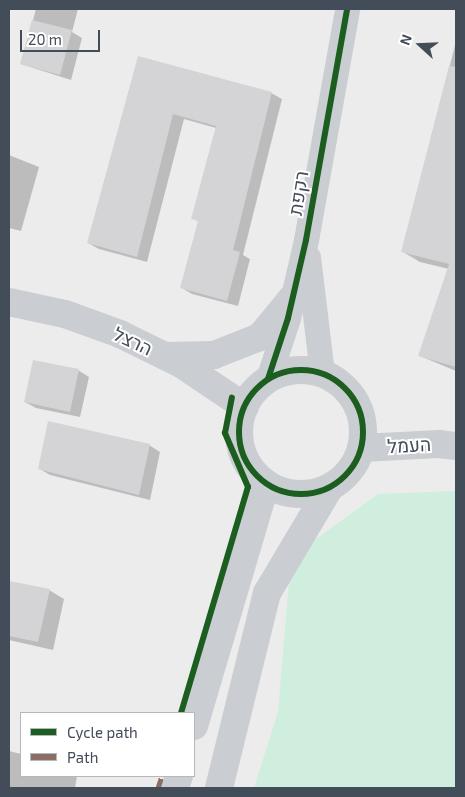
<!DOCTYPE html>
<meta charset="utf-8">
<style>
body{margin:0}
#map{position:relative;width:465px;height:797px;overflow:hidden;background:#edecec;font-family:"Exo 2",Heebo,sans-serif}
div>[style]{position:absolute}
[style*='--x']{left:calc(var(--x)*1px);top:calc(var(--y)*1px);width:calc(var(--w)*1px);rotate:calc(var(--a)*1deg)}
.green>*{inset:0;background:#cfeede}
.shadow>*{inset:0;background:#0003}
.building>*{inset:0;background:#d4d4d7}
.minor>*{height:25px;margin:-12.5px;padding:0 12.5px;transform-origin:12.5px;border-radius:12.5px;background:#cacdd1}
.tertiary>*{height:28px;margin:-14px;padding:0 14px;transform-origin:14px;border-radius:14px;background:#cacdd1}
.tertiary>.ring{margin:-14px;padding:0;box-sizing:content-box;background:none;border:28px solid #cacdd1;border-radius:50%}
.quiet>*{height:5px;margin-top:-2.5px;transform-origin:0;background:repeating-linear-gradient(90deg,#8d6e63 0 10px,transparent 0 15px)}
.cycleway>*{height:6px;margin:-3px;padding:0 3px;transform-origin:3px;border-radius:3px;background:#1b5e20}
.cycleway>.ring{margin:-3px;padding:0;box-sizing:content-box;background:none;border:6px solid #1b5e20;border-radius:50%}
span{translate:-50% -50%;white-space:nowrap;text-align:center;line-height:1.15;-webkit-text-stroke:4px #fff;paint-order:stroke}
.street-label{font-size:19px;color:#434c59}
.frame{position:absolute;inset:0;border:10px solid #434c59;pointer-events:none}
.legend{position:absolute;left:20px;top:712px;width:175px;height:65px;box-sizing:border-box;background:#fff;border:1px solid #b4b7bd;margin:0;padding:6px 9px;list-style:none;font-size:15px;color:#434c59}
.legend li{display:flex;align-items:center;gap:10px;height:25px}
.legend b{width:25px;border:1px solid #b4b7bd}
.north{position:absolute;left:395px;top:20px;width:50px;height:50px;-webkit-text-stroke:4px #fff;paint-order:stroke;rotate:290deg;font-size:14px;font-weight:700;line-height:20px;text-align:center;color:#434c59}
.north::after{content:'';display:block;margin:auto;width:18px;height:22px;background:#434c59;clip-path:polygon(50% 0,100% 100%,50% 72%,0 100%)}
.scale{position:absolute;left:20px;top:30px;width:80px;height:22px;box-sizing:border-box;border:2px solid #434c59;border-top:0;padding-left:6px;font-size:15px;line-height:18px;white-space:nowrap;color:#434c59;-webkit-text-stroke:4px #fff;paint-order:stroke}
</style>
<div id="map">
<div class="green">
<i style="clip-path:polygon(456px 491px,456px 788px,254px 788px,278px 712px,291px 557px,378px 494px)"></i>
</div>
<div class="shadow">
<i style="clip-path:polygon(36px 9px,78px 9px,72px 32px,82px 38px,71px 80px,21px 64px)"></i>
<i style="clip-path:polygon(456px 41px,456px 371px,420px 356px,449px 269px,420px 262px,403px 252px)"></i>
<i style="clip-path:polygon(139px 57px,271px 93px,282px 99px,243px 255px,250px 259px,238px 306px,192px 294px,182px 288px,199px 222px,193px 218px,216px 128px,184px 119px,147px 262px,99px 249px,88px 243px)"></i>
<i style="clip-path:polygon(9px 155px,39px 167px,21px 231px,9px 228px)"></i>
<i style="clip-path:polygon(78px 370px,89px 377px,80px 417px,36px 408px,25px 402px)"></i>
<i style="clip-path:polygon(149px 445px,160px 452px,150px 500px,50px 475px,40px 469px)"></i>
<i style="clip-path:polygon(9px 582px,49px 590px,64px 599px,53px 650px,9px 640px)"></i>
<i style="clip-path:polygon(9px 751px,21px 754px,21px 776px,77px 776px,75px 788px,9px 788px)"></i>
</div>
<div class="building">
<i style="clip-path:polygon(32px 20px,72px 30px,60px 75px,20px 64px)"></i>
<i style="clip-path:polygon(138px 56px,272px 92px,233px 250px,240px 252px,227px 301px,180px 288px,198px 221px,191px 219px,216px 126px,173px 114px,137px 257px,87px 243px)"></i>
<i style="clip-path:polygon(449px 66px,456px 67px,456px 367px,418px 356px,449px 264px,401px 252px)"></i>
<i style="clip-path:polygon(33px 360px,79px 369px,70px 412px,24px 402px)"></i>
<i style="clip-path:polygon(48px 421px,150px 444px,139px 495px,38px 469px)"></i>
<i style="clip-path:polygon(9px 581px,50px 589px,38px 642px,9px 636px)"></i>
</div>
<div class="minor">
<i style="--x:308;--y:257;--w:117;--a:83.1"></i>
<i style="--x:268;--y:379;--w:64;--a:-71.8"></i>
<i style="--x:288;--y:318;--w:80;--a:-77"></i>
<i style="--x:306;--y:240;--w:235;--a:-79.9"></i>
</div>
<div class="tertiary">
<i style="--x:9;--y:302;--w:57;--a:12.1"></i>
<i style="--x:65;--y:314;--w:59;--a:20"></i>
<i style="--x:120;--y:334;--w:68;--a:26.2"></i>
<i style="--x:181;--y:364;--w:77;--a:33.9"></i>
<i style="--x:165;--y:356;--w:49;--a:-1.2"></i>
<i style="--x:214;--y:355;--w:49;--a:-21.4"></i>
<i style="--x:260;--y:337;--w:50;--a:-50.6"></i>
<i class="ring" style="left:239px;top:370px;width:96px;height:96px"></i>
<i style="--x:361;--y:448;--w:78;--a:-2.9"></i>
<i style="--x:439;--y:444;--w:17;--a:7"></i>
<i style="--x:194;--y:726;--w:253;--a:-73.5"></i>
<i style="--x:175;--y:788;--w:13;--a:-72"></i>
<i style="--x:219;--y:788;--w:201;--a:-76.2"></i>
<i style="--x:267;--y:593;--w:123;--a:-59.3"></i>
</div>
<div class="quiet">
<i style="--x:158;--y:788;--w:13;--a:-72"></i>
</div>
<div class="cycleway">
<i class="ring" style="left:239px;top:370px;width:118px;height:118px"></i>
<i style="--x:268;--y:379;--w:64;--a:-71.8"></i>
<i style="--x:288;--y:318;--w:80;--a:-77"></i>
<i style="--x:306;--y:240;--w:235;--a:-79.9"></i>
<i style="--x:181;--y:713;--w:236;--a:-73.5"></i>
<i style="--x:248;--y:487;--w:59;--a:-113.1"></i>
<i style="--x:225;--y:433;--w:36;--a:-79"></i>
</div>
<div class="street-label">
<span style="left:298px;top:193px;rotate:-81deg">רקפת</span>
<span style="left:133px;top:341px;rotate:25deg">הרצל</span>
<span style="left:409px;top:445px;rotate:-3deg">העמל</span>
</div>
<div class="frame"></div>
<ul class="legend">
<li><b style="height:6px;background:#1b5e20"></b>Cycle path</li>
<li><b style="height:6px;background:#8d6e63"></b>Path</li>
</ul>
<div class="north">N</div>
<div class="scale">20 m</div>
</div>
